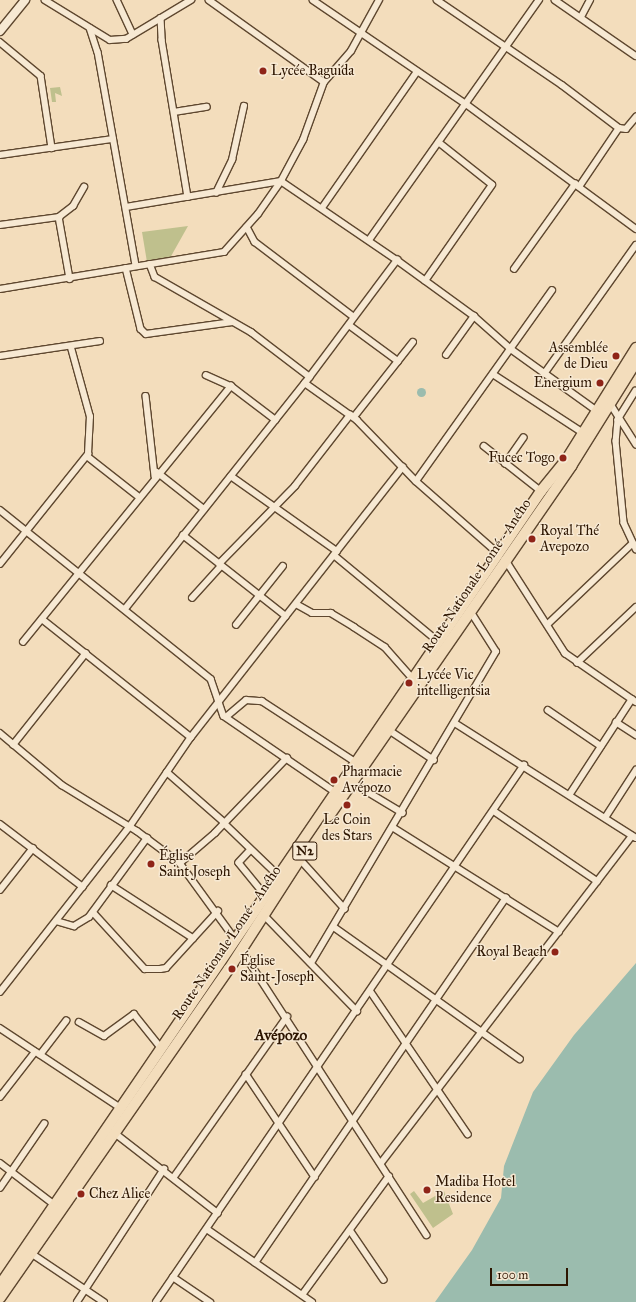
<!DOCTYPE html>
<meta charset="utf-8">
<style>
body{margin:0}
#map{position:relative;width:636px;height:1302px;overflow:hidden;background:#f3ddbc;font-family:"IM FELL Great Primer",serif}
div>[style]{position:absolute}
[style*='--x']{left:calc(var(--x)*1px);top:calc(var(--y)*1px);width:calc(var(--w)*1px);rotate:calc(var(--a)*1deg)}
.green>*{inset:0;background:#bfc08d}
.water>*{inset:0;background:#9bbcae}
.round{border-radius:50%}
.roads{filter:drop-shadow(1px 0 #5e472f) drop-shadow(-1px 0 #5e472f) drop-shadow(0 1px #5e472f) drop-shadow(0 -1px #5e472f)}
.street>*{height:5.5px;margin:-2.75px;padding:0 2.75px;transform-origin:2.75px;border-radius:2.75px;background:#f7e9d3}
.secondary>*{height:8px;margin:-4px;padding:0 4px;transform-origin:4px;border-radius:4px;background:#f7e9d3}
.highway>*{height:10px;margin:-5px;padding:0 5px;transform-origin:5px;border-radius:5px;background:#f3ddbc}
.dots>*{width:11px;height:11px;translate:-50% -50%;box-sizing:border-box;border:2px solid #f7e9d3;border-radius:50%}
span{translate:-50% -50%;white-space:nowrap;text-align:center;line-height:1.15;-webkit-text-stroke:3px #f7e9d3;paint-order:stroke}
.shield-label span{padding:1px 3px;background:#f7e9d3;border:1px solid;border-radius:3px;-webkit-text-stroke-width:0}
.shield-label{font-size:13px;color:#2d1500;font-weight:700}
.poi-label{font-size:14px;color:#2d1500}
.left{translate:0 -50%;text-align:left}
.right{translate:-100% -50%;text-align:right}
.street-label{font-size:14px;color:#2d1500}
.neighbourhood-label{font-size:15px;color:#2d1500;font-weight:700}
.scale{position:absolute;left:490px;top:1268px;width:78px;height:18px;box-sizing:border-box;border:2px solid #2d1500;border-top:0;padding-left:5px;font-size:12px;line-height:14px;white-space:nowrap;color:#2d1500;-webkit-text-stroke:3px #f7e9d3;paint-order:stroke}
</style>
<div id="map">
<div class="green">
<i style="clip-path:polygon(60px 87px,62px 96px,55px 93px,56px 102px,52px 102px,50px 88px)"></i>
<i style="clip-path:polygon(188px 226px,170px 258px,147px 262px,142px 232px)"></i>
<i style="clip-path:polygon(414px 1191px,423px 1203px,444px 1191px,453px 1214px,433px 1228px,410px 1194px)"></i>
</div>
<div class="water">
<i class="round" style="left:416.5px;top:387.5px;width:9px;height:9px"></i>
<i style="clip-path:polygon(636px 963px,636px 1302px,435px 1302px,472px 1250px,501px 1198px,504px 1166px,533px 1092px,574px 1035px)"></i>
</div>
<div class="roads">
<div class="street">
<i style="--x:45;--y:0;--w:76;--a:31.6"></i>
<i style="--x:110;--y:40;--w:16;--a:-4"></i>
<i style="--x:126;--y:39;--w:76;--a:-31"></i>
<i style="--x:117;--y:0;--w:38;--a:65"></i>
<i style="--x:209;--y:0;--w:141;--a:35.5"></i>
<i style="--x:313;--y:0;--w:185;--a:34.2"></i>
<i style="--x:466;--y:104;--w:211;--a:36.3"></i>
<i style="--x:437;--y:0;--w:151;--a:34.2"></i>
<i style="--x:562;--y:85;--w:71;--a:37"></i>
<i style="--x:555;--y:0;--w:98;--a:34.7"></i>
<i style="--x:581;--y:17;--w:19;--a:-62"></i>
<i style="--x:161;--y:18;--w:22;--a:87"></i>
<i style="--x:162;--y:40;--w:159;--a:80.6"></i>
<i style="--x:90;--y:28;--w:25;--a:72"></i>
<i style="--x:98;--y:52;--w:217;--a:79.9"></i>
<i style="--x:0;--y:42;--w:53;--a:39.7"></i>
<i style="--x:41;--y:76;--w:73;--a:81.3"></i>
<i style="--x:174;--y:112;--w:33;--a:-9"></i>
<i style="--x:0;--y:155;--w:114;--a:-8.1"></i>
<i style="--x:579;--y:187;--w:71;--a:-55.9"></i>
<i style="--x:619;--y:128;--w:7;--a:8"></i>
<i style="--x:626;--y:129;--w:16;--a:-50"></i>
<i style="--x:216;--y:193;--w:37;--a:-64"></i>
<i style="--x:232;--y:160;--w:55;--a:-77.5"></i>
<i style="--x:126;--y:207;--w:157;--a:-9.5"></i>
<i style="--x:281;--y:181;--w:140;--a:34.3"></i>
<i style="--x:397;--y:260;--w:95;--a:36"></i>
<i style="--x:474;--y:316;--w:50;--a:41.7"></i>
<i style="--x:511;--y:349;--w:105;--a:35.7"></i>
<i style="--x:322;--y:208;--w:166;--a:-55.1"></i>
<i style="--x:59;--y:217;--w:63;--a:79.9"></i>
<i style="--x:0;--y:225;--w:60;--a:-7.7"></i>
<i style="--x:59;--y:217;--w:18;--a:-38"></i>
<i style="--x:73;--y:206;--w:22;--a:-60"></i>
<i style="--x:247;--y:227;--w:17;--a:62"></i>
<i style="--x:255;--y:242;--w:124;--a:37.1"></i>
<i style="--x:369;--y:240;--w:294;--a:-54.7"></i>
<i style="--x:150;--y:264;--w:14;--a:69"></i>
<i style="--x:155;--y:277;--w:111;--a:29.8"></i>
<i style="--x:251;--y:332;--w:74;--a:37.3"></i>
<i style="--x:126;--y:268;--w:63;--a:76.2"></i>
<i style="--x:141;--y:329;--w:7;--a:45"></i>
<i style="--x:146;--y:334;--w:87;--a:-7.9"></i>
<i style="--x:514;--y:269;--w:105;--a:-54.3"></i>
<i style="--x:425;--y:281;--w:117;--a:-55.1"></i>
<i style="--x:492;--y:185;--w:68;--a:-141.6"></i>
<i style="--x:0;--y:289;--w:227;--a:-9.4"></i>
<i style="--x:224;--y:252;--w:51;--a:-48.2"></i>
<i style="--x:258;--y:214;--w:40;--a:-55.1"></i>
<i style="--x:281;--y:181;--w:47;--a:-61.8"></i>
<i style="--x:303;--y:140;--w:62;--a:-70.1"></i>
<i style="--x:324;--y:82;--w:41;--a:-48.9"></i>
<i style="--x:351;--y:51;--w:58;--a:-61.2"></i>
<i style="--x:349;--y:325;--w:61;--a:36.3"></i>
<i style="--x:446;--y:355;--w:48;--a:-54.3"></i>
<i style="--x:0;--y:356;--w:101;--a:-8.5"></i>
<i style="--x:493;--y:374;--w:106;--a:33.1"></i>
<i style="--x:544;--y:374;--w:158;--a:-54.5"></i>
<i style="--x:206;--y:375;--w:27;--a:24"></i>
<i style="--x:231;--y:386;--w:56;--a:37.1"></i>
<i style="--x:305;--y:383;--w:64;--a:35.4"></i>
<i style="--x:357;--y:420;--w:85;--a:46"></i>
<i style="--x:416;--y:481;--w:109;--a:41.3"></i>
<i style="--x:636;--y:391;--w:34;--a:122"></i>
<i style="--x:618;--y:420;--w:21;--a:95"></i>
<i style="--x:616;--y:441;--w:82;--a:84.4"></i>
<i style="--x:624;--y:523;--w:29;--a:65"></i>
<i style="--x:146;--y:396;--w:81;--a:83.6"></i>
<i style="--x:610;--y:403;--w:49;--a:57.6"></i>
<i style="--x:354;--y:417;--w:95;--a:-51.8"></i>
<i style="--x:484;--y:446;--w:73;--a:38.3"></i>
<i style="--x:87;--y:456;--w:65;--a:38.1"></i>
<i style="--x:505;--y:464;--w:32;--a:-55"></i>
<i style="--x:157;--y:472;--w:60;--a:38.2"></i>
<i style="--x:231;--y:476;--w:130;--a:35.3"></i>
<i style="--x:416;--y:481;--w:234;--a:-54.5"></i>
<i style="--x:0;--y:510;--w:270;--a:38.7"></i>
<i style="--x:211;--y:679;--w:39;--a:71"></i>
<i style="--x:224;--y:716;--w:137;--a:34.3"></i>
<i style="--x:183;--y:535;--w:131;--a:38.2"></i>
<i style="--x:334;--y:555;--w:136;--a:39.6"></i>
<i style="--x:505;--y:559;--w:112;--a:57.4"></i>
<i style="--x:565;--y:653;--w:86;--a:34.6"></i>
<i style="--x:0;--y:564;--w:141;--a:-51.3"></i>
<i style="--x:88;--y:454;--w:37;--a:-87"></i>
<i style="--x:90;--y:417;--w:72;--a:-105.4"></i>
<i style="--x:219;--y:564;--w:109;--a:-45.7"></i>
<i style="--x:295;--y:486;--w:90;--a:-52.2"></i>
<i style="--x:192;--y:598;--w:43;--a:-47.8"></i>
<i style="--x:296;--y:604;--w:18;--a:29"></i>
<i style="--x:312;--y:613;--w:19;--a:0"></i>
<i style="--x:331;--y:613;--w:27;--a:31"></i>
<i style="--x:354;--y:627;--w:37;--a:33"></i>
<i style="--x:385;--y:647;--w:44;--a:48.7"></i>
<i style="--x:125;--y:609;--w:289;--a:-51.5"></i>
<i style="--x:305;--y:383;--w:154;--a:-53.2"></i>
<i style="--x:42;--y:619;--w:190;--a:38.4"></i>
<i style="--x:548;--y:624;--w:117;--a:-43.6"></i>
<i style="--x:236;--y:625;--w:75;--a:-51.5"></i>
<i style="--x:23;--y:642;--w:330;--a:-50.9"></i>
<i style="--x:577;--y:663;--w:81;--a:-43.5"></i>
<i style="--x:548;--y:710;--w:64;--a:34.2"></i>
<i style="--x:226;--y:717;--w:26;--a:-40"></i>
<i style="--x:246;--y:700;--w:16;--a:4"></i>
<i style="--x:262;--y:701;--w:113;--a:33.1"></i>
<i style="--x:616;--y:722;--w:24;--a:33"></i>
<i style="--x:455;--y:723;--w:214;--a:32.4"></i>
<i style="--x:389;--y:730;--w:54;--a:33.7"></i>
<i style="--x:0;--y:733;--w:81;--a:40"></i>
<i style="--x:62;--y:785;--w:88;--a:31.5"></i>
<i style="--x:137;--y:831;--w:54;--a:36.7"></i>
<i style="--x:180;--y:863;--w:95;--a:54"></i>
<i style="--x:13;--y:745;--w:117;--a:-51.6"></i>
<i style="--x:167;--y:772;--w:77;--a:41.3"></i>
<i style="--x:353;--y:783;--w:58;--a:31"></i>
<i style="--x:570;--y:794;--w:113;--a:-56.9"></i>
<i style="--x:494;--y:811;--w:125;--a:34.2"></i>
<i style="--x:605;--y:818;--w:57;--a:-57.1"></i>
<i style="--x:224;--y:823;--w:76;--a:43.9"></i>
<i style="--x:0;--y:824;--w:104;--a:37.2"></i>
<i style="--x:394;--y:828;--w:195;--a:32.2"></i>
<i style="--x:250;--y:851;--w:16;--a:133"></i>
<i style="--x:239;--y:863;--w:43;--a:50.7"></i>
<i style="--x:300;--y:859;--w:67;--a:48"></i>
<i style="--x:180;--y:863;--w:46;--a:-40.6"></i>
<i style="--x:215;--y:833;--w:104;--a:-46.2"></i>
<i style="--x:111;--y:885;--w:98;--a:32.9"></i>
<i style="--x:0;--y:890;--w:53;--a:-51.8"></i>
<i style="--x:93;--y:912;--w:77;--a:47.6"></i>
<i style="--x:145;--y:969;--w:15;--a:0"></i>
<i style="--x:160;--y:969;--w:6;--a:-9"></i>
<i style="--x:166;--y:968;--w:77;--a:-47.6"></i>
<i style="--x:264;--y:915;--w:134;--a:45.9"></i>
<i style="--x:56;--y:921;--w:19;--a:16"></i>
<i style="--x:74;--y:926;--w:17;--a:-31"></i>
<i style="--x:89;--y:917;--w:98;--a:-53.7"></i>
<i style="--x:334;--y:927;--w:228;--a:35.4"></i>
<i style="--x:241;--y:949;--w:341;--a:57"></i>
<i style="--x:311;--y:963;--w:362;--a:-59.3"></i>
<i style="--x:496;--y:652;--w:49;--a:-122.4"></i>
<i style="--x:0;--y:992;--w:211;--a:-51.9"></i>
<i style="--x:130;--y:826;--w:108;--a:-55.6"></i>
<i style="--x:191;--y:737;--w:343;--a:-51.9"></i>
<i style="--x:371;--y:992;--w:172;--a:55.7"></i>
<i style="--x:79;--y:1022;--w:29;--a:29"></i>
<i style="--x:104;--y:1036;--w:37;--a:-36"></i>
<i style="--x:134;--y:1014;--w:45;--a:51.3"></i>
<i style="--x:0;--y:1028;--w:145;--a:33.5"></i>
<i style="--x:40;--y:1055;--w:43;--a:-52.6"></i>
<i style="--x:246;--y:1074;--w:124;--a:56.2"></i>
<i style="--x:0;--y:1097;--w:57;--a:-52.1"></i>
<i style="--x:116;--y:1134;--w:129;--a:37.8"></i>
<i style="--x:0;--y:1163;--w:69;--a:37.4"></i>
<i style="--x:381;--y:1163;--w:412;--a:-52.5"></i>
<i style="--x:174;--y:1177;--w:196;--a:-54.8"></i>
<i style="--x:0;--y:1188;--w:78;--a:-55.5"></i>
<i style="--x:207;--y:1229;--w:128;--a:34.8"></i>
<i style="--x:350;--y:1230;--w:60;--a:55.8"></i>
<i style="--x:31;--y:1253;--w:88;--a:33.9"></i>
<i style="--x:255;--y:1263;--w:443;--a:-55.5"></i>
<i style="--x:173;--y:1277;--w:45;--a:34"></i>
<i style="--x:302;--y:1295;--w:147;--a:-53.8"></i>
<i style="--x:77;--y:1302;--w:159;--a:-56.8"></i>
<i style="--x:156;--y:1302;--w:651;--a:-55.58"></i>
</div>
<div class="secondary">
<i style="--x:0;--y:31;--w:40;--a:-51"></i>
</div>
<div class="highway">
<i style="--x:329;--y:816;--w:426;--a:-55.3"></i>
<i style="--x:571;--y:466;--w:123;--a:-58"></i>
<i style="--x:0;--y:1285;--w:961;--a:-55.73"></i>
<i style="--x:541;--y:491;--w:41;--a:-50.9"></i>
<i style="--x:567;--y:459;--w:131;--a:-58.1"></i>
<i style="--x:0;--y:1298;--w:401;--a:-55.2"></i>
<i style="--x:229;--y:969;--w:137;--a:-57.2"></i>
</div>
</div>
<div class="dots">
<i style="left:263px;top:71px;background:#8f2418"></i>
<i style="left:616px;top:356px;background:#8f2418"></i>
<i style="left:600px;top:383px;background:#8f2418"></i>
<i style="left:563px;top:458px;background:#8f2418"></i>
<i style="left:532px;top:539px;background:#8f2418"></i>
<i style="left:409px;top:683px;background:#8f2418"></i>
<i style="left:334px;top:780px;background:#8f2418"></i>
<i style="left:347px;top:805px;background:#8f2418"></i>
<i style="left:151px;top:864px;background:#8f2418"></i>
<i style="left:555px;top:952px;background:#8f2418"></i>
<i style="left:232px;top:969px;background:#8f2418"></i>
<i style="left:427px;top:1190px;background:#8f2418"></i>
<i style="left:81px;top:1194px;background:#8f2418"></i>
</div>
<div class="shield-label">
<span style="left:305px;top:851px">N2</span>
</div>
<div class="poi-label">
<span class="left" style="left:271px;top:71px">Lycée Baguida</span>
<span class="right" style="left:608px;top:356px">Assemblée<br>de Dieu</span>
<span class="right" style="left:592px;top:383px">Energium</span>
<span class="right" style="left:555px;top:458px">Fucec Togo</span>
<span class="left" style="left:540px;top:539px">Royal Thé<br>Avepozo</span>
<span class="left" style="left:417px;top:683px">Lycée Vic<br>intelligentsia</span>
<span class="left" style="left:342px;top:780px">Pharmacie<br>Avépozo</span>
<span style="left:347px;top:828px">Le Coin<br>des Stars</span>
<span class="left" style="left:159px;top:864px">Église<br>Saint Joseph</span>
<span class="right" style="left:547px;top:952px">Royal Beach</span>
<span class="left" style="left:240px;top:969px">Église<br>Saint-Joseph</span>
<span class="left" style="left:435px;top:1190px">Madiba Hotel<br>Residence</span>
<span class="left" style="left:89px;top:1194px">Chez Alice</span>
</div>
<div class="street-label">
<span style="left:477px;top:576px;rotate:-56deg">Route Nationale Lomé - Aného</span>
<span style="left:227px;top:943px;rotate:-56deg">Route Nationale Lomé - Aného</span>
</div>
<div class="neighbourhood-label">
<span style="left:281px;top:1036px">Avépozo</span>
</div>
<div class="scale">100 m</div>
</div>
